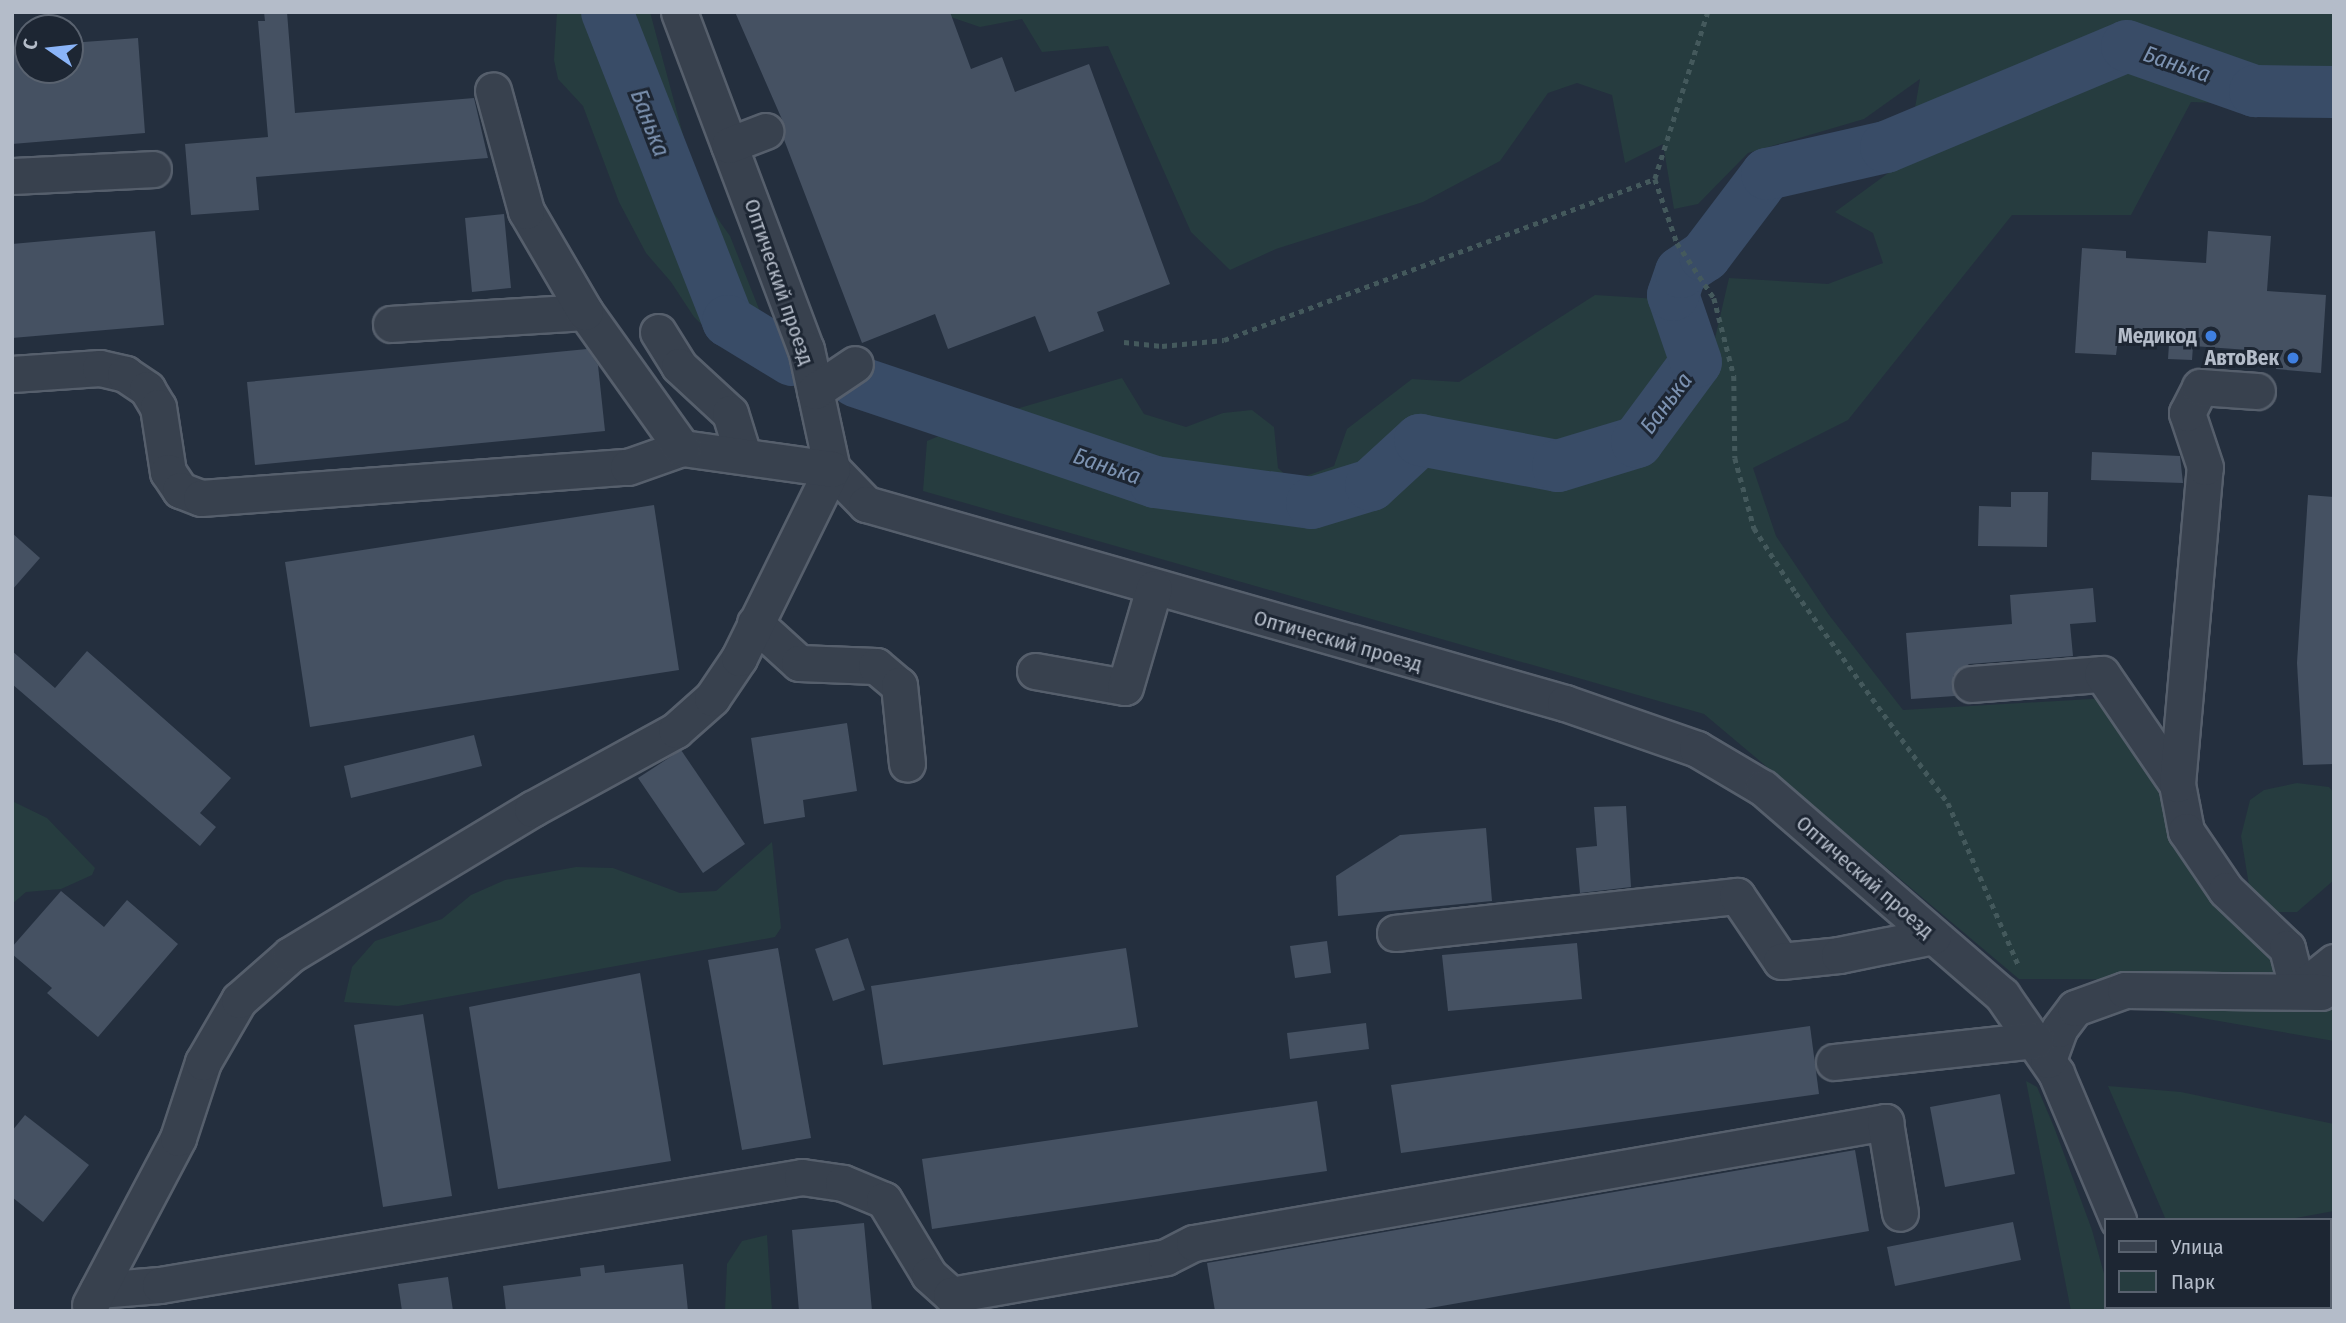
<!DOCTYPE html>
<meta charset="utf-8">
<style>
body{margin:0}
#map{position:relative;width:2346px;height:1323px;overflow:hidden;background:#242f3e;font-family:"Fira Sans Condensed",sans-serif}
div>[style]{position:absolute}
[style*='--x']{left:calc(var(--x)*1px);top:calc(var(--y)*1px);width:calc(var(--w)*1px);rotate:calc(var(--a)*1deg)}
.green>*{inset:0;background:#263c3f}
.river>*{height:52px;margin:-26px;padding:0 26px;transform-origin:26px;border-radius:26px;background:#394c67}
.building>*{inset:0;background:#455162}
.path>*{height:4.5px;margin-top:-2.25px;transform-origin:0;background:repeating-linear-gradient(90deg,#44595c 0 5px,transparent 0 10px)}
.roads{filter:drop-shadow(2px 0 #565f6c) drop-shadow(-2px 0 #565f6c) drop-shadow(0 2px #565f6c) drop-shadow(0 -2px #565f6c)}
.minor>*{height:35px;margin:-17.5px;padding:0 17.5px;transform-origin:17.5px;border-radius:17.5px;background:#38414e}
.dots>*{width:19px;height:19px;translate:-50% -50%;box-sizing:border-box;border:4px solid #1d2633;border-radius:50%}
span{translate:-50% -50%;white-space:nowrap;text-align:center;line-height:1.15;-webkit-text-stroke:6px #1d2633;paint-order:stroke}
.street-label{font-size:21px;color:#b4bcc9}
.poi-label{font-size:21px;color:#b4bcc9;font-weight:700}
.right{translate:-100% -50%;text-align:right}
.water-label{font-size:23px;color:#7c92b1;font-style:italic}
.frame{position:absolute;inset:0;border:14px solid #b4bcc9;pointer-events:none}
.legend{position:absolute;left:2104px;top:1218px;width:228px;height:91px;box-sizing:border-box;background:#1d2633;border:2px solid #59626f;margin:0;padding:9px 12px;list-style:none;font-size:21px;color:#b4bcc9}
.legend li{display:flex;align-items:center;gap:14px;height:35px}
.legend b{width:35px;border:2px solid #59626f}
.north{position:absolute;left:14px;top:14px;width:70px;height:70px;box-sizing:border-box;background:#1d2633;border:2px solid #59626f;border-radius:50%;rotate:284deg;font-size:19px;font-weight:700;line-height:28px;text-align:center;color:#b4bcc9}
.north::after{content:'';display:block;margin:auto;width:24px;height:32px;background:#8ab4f8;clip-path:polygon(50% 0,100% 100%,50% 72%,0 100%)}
</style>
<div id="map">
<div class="green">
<i style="clip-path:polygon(557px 12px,650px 12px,692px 168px,708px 205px,730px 236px,767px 329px,792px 360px,722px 344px,694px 317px,671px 282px,646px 253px,619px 202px,583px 106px,558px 79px,554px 60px)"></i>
<i style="clip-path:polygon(936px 12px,2334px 12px,2334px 107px,2191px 102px,2131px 215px,2012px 215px,1848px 420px,1753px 468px,1776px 536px,1829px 615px,1903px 710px,2108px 698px,2280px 966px,2272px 980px,2019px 979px,1704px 714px,923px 491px,927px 441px,975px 421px,1122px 378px,1144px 414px,1186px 427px,1223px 413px,1252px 410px,1274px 427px,1278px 468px,1292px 481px,1334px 466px,1347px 429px,1412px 379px,1459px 382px,1595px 295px,1658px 299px,1708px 368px,1729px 278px,1828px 284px,1883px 263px,1873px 233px,1835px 212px,1906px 160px,1920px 79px,1864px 119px,1748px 153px,1698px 204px,1674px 209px,1663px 144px,1625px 163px,1612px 95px,1577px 83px,1548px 93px,1500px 161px,1423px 202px,1276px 249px,1230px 270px,1191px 232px,1108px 46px,1042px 52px,1022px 19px,980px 27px)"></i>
<i style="clip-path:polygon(2297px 783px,2329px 787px,2334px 793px,2334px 880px,2297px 912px,2266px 912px,2252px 904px,2241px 836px,2250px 800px,2264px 790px)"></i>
<i style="clip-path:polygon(12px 801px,47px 818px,95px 868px,92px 875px,61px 889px,26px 892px,12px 904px)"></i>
<i style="clip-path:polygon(772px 842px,781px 928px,775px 937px,398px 1006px,344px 1002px,352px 967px,375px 941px,442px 919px,471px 895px,505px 880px,576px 867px,613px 868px,680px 893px,716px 891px)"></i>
<i style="clip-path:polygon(2135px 1001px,2334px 1004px,2334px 1041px,2144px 1008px)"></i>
<i style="clip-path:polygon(2026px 1081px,2037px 1087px,2054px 1127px,2092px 1230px,2106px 1281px,2106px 1307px,2113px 1311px,2071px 1311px)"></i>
<i style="clip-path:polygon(2108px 1086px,2181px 1092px,2334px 1124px,2334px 1211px,2285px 1220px,2166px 1220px)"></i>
<i style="clip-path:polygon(767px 1235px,772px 1311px,725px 1311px,727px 1264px,742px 1241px)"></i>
</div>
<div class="river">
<i style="--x:607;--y:12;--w:332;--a:68.6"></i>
<i style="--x:728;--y:321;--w:75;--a:31.4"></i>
<i style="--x:855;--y:381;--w:317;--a:18.6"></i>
<i style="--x:1155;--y:482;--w:158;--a:7.6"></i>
<i style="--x:1312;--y:503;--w:62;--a:-17"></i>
<i style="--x:1371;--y:485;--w:67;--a:-42.6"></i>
<i style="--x:1420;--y:440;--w:140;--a:10.7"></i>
<i style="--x:1558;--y:466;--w:83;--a:-16.9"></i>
<i style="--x:1637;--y:442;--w:99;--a:-53.6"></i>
<i style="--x:1696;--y:362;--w:71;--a:-108.9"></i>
<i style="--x:1673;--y:295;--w:24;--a:-71"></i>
<i style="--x:1681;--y:272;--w:29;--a:-34"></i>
<i style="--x:1705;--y:256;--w:103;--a:-52.9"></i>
<i style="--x:1767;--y:174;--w:122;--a:-12.8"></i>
<i style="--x:1886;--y:147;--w:261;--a:-22.7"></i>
<i style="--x:2127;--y:46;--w:136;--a:19.4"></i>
<i style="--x:2255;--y:91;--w:79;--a:0.7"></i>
</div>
<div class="building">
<i style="clip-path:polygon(264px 12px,287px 12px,295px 113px,474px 98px,488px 158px,256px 177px,259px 210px,191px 215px,185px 144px,268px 137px,258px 21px,265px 21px)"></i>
<i style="clip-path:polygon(735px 12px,950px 12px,971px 69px,1002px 57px,1015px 92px,1089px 64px,1170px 284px,1097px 312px,1104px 331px,1049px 352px,1035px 316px,948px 349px,935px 314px,862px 343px,783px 137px,784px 124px)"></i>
<i style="clip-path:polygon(138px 38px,145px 133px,12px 144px,12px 48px,28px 46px,28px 70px,70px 70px,70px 43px)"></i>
<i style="clip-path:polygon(504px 214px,511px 288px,472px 292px,465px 218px)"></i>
<i style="clip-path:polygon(155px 231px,164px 325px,12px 338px,12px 244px)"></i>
<i style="clip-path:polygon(2208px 231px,2271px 236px,2267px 291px,2326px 295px,2321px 373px,2276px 369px,2276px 352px,2193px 346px,2192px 360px,2168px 359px,2169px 344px,2118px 340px,2116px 355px,2075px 353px,2082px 248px,2126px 251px,2126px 258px,2206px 263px)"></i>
<i style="clip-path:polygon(587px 349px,598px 365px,605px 431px,255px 465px,247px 382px)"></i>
<i style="clip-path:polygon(2092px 452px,2180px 456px,2183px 483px,2091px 480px)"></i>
<i style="clip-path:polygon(2011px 492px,2048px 492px,2047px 547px,1978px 546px,1979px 506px,2011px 507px)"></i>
<i style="clip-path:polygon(2308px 495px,2334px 497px,2334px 764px,2303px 765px,2297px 663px)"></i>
<i style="clip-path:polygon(654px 505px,679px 670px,310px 727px,285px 562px)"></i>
<i style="clip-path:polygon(12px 533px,40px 558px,12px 590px)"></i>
<i style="clip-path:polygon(2093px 588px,2096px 622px,2070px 624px,2073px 656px,1969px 664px,1953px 676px,1955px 696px,1911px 699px,1906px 633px,2012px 624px,2010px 595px)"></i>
<i style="clip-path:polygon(12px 651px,55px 688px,87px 651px,231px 778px,200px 813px,216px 827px,200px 846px,12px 684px)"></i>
<i style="clip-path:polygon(847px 723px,857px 791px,803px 800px,805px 817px,764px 824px,751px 738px)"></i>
<i style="clip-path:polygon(474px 735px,482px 766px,351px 798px,344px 766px)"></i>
<i style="clip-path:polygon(681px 750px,745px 844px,703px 873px,638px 778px)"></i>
<i style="clip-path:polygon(1626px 806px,1631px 887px,1580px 893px,1576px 848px,1597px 846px,1594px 807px)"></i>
<i style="clip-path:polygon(1486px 828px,1492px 901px,1338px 916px,1336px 876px,1400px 835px)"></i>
<i style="clip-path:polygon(61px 891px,104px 927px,127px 900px,178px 944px,98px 1037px,47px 993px,52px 988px,12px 954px,12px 947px)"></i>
<i style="clip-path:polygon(848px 938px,865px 990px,833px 1001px,815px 949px)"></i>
<i style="clip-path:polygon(1327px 941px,1331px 973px,1295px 978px,1290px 946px)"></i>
<i style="clip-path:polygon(1577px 943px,1582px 999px,1448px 1011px,1442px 955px)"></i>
<i style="clip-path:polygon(778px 948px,811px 1138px,742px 1150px,708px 960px)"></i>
<i style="clip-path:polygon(1126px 948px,1138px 1027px,883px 1065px,871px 986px)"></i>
<i style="clip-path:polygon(640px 973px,671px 1161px,498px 1189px,469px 1007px)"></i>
<i style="clip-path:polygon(423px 1014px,452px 1196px,383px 1207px,354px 1025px)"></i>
<i style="clip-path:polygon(1366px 1023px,1369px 1049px,1290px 1059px,1287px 1033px)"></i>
<i style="clip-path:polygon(1810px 1026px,1819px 1094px,1401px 1153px,1391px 1085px)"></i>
<i style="clip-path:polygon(2000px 1094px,2015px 1174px,1945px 1187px,1930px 1107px)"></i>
<i style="clip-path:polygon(1317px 1101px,1327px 1171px,932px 1229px,922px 1159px)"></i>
<i style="clip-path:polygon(25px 1115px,89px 1165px,43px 1222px,12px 1197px,12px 1131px)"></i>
<i style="clip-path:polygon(1855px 1150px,1869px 1231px,1413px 1311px,1215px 1311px,1207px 1263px)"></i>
<i style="clip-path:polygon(2013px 1222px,2021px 1260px,1895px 1286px,1887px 1247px)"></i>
<i style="clip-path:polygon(864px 1223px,872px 1311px,799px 1311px,792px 1230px)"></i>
<i style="clip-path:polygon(683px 1264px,688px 1311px,506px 1311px,503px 1286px,581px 1276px,580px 1268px,604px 1265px,605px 1273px)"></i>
<i style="clip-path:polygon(448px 1277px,453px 1311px,402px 1311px,398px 1284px)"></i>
</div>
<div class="path">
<i style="--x:1708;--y:12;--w:175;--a:107.6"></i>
<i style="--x:1655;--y:179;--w:68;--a:71"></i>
<i style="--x:1677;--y:243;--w:66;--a:56.1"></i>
<i style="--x:1714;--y:298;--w:81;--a:75.6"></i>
<i style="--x:1734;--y:376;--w:82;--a:89.3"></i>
<i style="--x:1735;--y:458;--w:73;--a:74.8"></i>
<i style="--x:1754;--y:528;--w:77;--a:57.1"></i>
<i style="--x:1796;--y:593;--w:259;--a:54.1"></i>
<i style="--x:1948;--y:803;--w:176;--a:66.5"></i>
<i style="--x:1124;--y:342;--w:38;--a:6"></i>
<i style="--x:1162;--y:346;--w:62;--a:-5.5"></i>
<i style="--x:1224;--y:340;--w:460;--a:-20.5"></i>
</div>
<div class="roads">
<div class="minor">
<i style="--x:679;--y:12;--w:360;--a:69.4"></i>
<i style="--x:806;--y:349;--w:123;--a:77.8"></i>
<i style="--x:832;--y:469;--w:49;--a:45.8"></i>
<i style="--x:866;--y:504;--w:727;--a:15.89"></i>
<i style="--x:1565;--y:703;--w:140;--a:19.2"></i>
<i style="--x:1697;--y:749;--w:77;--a:30.6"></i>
<i style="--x:1763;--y:788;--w:316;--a:40.9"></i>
<i style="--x:2002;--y:995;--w:95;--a:55.3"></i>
<i style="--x:2056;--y:1073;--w:160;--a:67.1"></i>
<i style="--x:729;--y:145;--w:39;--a:-21"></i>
<i style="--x:12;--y:176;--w:141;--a:-2.8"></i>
<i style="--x:391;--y:324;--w:194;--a:-3.5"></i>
<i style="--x:658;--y:332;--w:40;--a:58"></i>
<i style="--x:679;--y:366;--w:69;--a:42.7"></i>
<i style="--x:730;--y:413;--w:44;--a:72.8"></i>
<i style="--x:12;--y:374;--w:88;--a:-3.9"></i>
<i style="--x:100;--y:368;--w:26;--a:13"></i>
<i style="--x:125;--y:374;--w:27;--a:34"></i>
<i style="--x:147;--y:389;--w:21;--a:59"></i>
<i style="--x:158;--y:407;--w:66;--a:81.3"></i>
<i style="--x:168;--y:472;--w:22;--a:56"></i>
<i style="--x:180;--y:490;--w:22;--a:21"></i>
<i style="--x:201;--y:498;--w:428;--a:-4.2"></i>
<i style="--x:628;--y:467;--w:57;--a:-19.4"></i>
<i style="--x:815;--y:391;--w:48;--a:-34"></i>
<i style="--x:755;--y:623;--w:59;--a:42.3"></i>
<i style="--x:799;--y:663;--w:77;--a:2.2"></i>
<i style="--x:876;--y:666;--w:30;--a:40"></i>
<i style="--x:899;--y:685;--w:79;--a:84.2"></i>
<i style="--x:1035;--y:671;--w:91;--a:10.1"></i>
<i style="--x:1125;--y:687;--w:103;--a:-73.7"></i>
<i style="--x:1971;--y:684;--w:131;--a:-4.4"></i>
<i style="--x:2102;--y:674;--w:133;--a:55.7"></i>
<i style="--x:2177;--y:784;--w:48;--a:79.2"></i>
<i style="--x:2186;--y:831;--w:71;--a:55.9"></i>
<i style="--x:2226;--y:890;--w:84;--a:43.6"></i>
<i style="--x:2287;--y:948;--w:44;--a:75.7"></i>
<i style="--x:2298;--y:991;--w:46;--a:-38.9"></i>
<i style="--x:2177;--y:784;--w:318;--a:-85"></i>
<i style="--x:2205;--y:467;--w:57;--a:-108.4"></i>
<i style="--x:2187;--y:413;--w:29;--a:-63"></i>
<i style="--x:2200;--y:387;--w:57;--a:4"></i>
<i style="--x:1395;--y:933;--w:344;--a:-6.2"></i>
<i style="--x:1737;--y:896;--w:78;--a:55.9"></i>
<i style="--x:1781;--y:961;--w:58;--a:-5.9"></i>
<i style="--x:1839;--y:955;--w:96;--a:-11.4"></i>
<i style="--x:2048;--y:1060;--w:33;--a:-70"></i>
<i style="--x:2059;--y:1029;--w:26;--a:-53"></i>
<i style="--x:2075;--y:1008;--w:53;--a:-19.8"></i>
<i style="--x:2125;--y:990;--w:196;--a:0.6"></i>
<i style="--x:1834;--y:1062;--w:203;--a:-6.2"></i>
<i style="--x:2330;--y:1287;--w:4;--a:0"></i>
<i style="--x:98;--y:1290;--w:62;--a:-4.6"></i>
<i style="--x:160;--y:1285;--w:651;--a:-9.55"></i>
<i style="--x:802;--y:1177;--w:41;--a:8.3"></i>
<i style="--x:843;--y:1183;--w:44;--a:22.5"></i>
<i style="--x:884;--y:1200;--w:87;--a:59"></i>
<i style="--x:929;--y:1275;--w:30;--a:42"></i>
<i style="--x:951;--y:1295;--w:218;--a:-10"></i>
<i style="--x:1166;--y:1257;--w:31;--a:-27"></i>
<i style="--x:1194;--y:1243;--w:702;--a:-9.93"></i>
<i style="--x:1885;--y:1122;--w:92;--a:80.6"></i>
<i style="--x:90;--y:1305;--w:189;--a:-62.2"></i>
<i style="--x:178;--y:1138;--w:80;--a:-71.8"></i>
<i style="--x:203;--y:1062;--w:72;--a:-59.9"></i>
<i style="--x:239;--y:1000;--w:68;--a:-41.4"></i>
<i style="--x:290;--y:955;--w:283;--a:-31.1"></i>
<i style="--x:532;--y:809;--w:164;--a:-28.7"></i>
<i style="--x:676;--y:730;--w:48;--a:-41.6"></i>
<i style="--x:712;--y:698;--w:48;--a:-56"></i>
<i style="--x:739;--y:658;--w:211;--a:-63.8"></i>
<i style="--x:832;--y:469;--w:151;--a:-172"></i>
<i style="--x:682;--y:448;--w:167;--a:-125.5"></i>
<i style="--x:585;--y:312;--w:117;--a:-120.3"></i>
<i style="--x:526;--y:211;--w:125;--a:-105.3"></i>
<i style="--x:2147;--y:1307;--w:4;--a:76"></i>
<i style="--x:2204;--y:1311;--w:19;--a:-12"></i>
</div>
</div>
<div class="dots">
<i style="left:2211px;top:336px;background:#3f7fe0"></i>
<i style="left:2293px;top:358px;background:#3f7fe0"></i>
</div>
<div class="street-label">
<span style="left:779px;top:282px;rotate:71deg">Оптический проезд</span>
<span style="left:1338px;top:641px;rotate:16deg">Оптический проезд</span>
<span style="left:1865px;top:877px;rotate:41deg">Оптический проезд</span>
</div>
<div class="poi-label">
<span class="right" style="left:2197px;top:336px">Медикод</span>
<span class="right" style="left:2279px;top:358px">АвтоВек</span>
</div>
<div class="water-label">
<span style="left:2177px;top:64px;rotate:19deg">Банька</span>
<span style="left:650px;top:123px;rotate:69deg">Банька</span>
<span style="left:1666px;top:403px;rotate:-53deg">Банька</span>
<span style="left:1107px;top:466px;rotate:19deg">Банька</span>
</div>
<div class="frame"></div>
<ul class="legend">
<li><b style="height:9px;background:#38414e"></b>Улица</li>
<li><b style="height:19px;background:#263c3f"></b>Парк</li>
</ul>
<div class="north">С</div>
</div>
